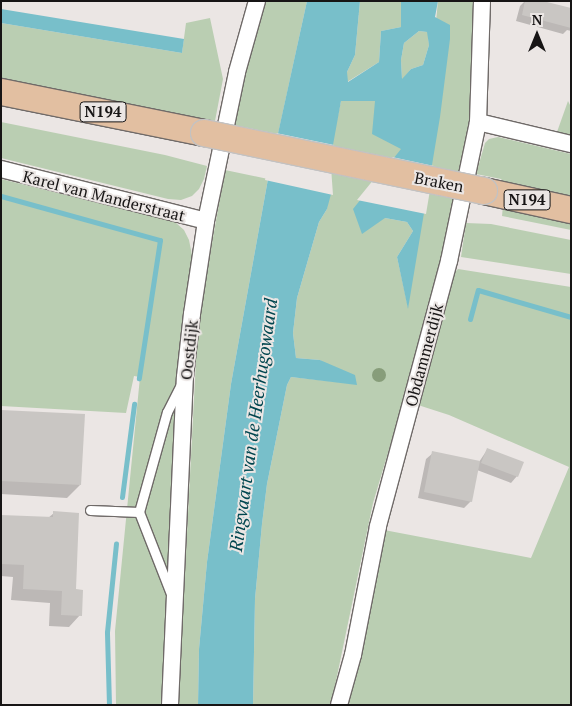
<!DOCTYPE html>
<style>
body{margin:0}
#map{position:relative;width:572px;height:706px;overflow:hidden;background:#ebe6e4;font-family:"PT Serif",serif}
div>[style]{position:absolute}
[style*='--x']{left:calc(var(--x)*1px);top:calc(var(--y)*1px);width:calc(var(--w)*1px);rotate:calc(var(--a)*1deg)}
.green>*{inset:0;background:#baceb2}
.water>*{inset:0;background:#78bfca}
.pier>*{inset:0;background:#ebe6e4}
.shadow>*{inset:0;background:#0003}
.stream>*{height:5px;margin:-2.5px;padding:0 2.5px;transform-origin:2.5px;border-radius:2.5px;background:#78bfca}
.building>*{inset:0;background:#c9c6c3}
.roads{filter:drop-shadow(1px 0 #6f6a68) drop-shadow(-1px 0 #6f6a68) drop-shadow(0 1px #6f6a68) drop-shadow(0 -1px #6f6a68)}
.service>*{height:9px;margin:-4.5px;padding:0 4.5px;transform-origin:4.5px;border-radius:4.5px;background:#fff}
.minor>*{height:16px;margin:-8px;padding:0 8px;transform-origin:8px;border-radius:8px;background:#fff}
.primary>*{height:26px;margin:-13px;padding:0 13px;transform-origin:13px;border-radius:13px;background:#e2bfa1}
.bridges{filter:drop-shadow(1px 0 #c3c2c2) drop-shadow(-1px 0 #c3c2c2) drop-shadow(0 1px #c3c2c2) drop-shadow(0 -1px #c3c2c2)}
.primary-bridge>*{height:26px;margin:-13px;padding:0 13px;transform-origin:13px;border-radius:13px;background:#e2bfa1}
.trees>*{width:14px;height:14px;margin:-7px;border-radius:50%;background:#879d7a}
span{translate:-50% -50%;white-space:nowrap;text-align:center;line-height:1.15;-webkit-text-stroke:4px #ebe6e4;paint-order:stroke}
.shield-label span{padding:1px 4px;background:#ebe6e4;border:1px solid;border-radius:4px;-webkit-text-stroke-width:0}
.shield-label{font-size:15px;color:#171515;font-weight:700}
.street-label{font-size:16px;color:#171515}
.water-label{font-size:18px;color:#01464f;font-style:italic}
.frame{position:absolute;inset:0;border:2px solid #171515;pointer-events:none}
.north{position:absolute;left:512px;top:10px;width:50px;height:50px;-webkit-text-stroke:4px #ebe6e4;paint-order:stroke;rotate:0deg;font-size:14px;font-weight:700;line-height:20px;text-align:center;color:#171515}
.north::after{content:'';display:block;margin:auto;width:18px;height:22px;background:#171515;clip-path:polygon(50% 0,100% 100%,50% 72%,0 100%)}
</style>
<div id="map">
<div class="green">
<i style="clip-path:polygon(265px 1px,307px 1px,278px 134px,233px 125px,251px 45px)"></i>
<i style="clip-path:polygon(360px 1px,401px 1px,401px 27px,381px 31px,379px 62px,347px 82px,347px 72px,355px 55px)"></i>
<i style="clip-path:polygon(438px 1px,476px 1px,469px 133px,441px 275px,373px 503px,331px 705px,253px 705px,255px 599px,262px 524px,267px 484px,287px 385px,291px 377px,356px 384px,320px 360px,296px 358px,293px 333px,297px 298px,319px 222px,327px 209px,332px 143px,341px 101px,375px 101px,402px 149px,385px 218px,407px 222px,413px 231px,397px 257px,408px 307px)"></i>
<i style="clip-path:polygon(210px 18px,223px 79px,215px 121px,1px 82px,1px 23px,182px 53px,186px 23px)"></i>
<i style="clip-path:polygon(419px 31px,428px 32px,429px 45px,423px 65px,411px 69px,402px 80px,401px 60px,404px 43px)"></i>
<i style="clip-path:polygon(568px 101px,571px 107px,571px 136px,557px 132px)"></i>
<i style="clip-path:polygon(1px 122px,165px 155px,207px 166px,204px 179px,199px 189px,192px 196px,181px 200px,168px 199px,1px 158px)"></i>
<i style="clip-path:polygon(498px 137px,571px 154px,571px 197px,505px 184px,501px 179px,476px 174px,485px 143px,489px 139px)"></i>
<i style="clip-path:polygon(225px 170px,268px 179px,231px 384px,207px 562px,199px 649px,198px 705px,178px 705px,198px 322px)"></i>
<i style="clip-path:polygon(1px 179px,175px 222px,184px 230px,189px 240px,192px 255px,177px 385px,162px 705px,116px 705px,115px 631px,140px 377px,134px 376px,126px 413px,1px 406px)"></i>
<i style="clip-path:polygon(503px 206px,571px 220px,571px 230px,502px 216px)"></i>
<i style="clip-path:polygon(466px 223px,491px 224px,571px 240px,571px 274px,461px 257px)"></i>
<i style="clip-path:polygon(458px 269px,571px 287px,571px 705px,355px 705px,347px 703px,384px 530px,531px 558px,569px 467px,449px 415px,418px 405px,454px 273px)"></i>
</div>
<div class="water">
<i style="clip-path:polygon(evenodd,307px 1px,360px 1px,355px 55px,347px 72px,348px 82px,379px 62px,381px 31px,401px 27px,401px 1px,438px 1px,435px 17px,450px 25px,450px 39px,440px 117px,408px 309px,397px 257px,413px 231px,407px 222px,385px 218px,362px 234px,353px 209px,401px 149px,372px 134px,375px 101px,341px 101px,329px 167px,331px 194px,327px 209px,319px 222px,297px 298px,293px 333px,296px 358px,320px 360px,355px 375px,357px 385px,291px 377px,287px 385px,267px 484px,262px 524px,255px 599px,253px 705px,198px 705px,199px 649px,207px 562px,231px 384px,268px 179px,307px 1px,419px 31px,427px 32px,429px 45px,423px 65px,411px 69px,402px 79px,401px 60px,404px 43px,419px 31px)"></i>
<i style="clip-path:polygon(1px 9px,184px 39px,182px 53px,1px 23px)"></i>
</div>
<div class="pier">
<i style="clip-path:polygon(276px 133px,334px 145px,331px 167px,333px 195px,265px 180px)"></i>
<i style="clip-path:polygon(392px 157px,434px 166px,426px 214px,357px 200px)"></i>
</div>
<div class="shadow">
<i style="clip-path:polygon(525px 1px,571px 10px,571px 31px,567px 30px,563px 34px,516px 21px,520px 6px)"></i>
<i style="clip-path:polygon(1px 411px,80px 485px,67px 498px,1px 494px)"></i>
<i style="clip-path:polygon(487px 450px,517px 476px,511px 483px,477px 470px,471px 501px,464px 508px,418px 498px,426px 459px,433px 453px,479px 462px)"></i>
<i style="clip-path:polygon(54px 513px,80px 615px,69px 627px,49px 626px,50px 603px,11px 600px,13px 577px,1px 576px,1px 516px,48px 518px)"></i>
</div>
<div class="stream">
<i style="--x:1;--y:196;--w:165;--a:15.5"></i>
<i style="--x:160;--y:240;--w:140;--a:98.7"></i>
<i style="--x:470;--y:319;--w:30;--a:-75"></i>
<i style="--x:478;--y:290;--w:97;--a:16.2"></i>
<i style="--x:122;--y:497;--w:94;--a:-82.6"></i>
<i style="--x:109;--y:705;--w:73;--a:-91.6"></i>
<i style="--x:107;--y:632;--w:89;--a:-84.2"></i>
</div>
<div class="building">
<i style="clip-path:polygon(525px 1px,543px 1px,571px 8px,571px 28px,522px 15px)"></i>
<i style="clip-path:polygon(1px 410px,85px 414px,81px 485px,1px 481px)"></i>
<i style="clip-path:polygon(487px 448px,524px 462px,518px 477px,481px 463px)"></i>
<i style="clip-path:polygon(432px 451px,480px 461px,472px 502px,424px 492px)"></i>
<i style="clip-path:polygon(53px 511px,79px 513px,76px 589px,83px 590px,82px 616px,61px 615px,62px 591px,23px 589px,24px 565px,1px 564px,1px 515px,53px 517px)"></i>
</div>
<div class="roads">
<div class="service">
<i style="--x:90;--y:510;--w:49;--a:2.3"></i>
<i style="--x:139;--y:512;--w:104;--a:-74.4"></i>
<i style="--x:167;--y:412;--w:33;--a:-63"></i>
<i style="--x:139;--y:512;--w:88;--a:68.7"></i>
</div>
<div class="minor">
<i style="--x:478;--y:122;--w:96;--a:13.3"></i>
<i style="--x:1;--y:169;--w:211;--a:14.2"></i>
<i style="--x:170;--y:705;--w:328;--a:-87.4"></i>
<i style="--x:185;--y:377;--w:63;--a:-83.7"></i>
<i style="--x:192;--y:314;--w:94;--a:-81.4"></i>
<i style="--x:206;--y:221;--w:152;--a:-78.2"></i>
<i style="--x:237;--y:72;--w:74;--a:-74.3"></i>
<i style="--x:339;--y:705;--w:52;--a:-74.4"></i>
<i style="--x:353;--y:655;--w:131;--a:-79"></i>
<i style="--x:378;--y:526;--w:274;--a:-75"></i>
<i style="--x:449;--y:261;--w:142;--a:-78.2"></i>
<i style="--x:478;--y:122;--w:121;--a:-88.1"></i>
</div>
<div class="primary">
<i style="--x:1;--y:92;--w:207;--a:11.4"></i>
<i style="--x:484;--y:191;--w:89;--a:12.3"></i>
</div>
</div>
<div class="bridges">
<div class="primary-bridge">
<i style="--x:204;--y:133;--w:286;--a:11.7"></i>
</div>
</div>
<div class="trees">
<i style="left:379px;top:375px"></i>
</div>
<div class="shield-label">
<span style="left:103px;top:112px">N194</span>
<span style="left:527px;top:200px">N194</span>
</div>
<div class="street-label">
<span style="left:439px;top:182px;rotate:11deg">Braken</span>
<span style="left:104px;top:196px;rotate:14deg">Karel van Manderstraat</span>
<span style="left:189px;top:350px;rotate:-84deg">Oostdijk</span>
<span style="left:424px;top:355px;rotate:-75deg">Obdammerdijk</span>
</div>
<div class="water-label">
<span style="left:253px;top:425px;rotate:-82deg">Ringvaart van de Heerhugowaard</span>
</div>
<div class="frame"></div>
<div class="north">N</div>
</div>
